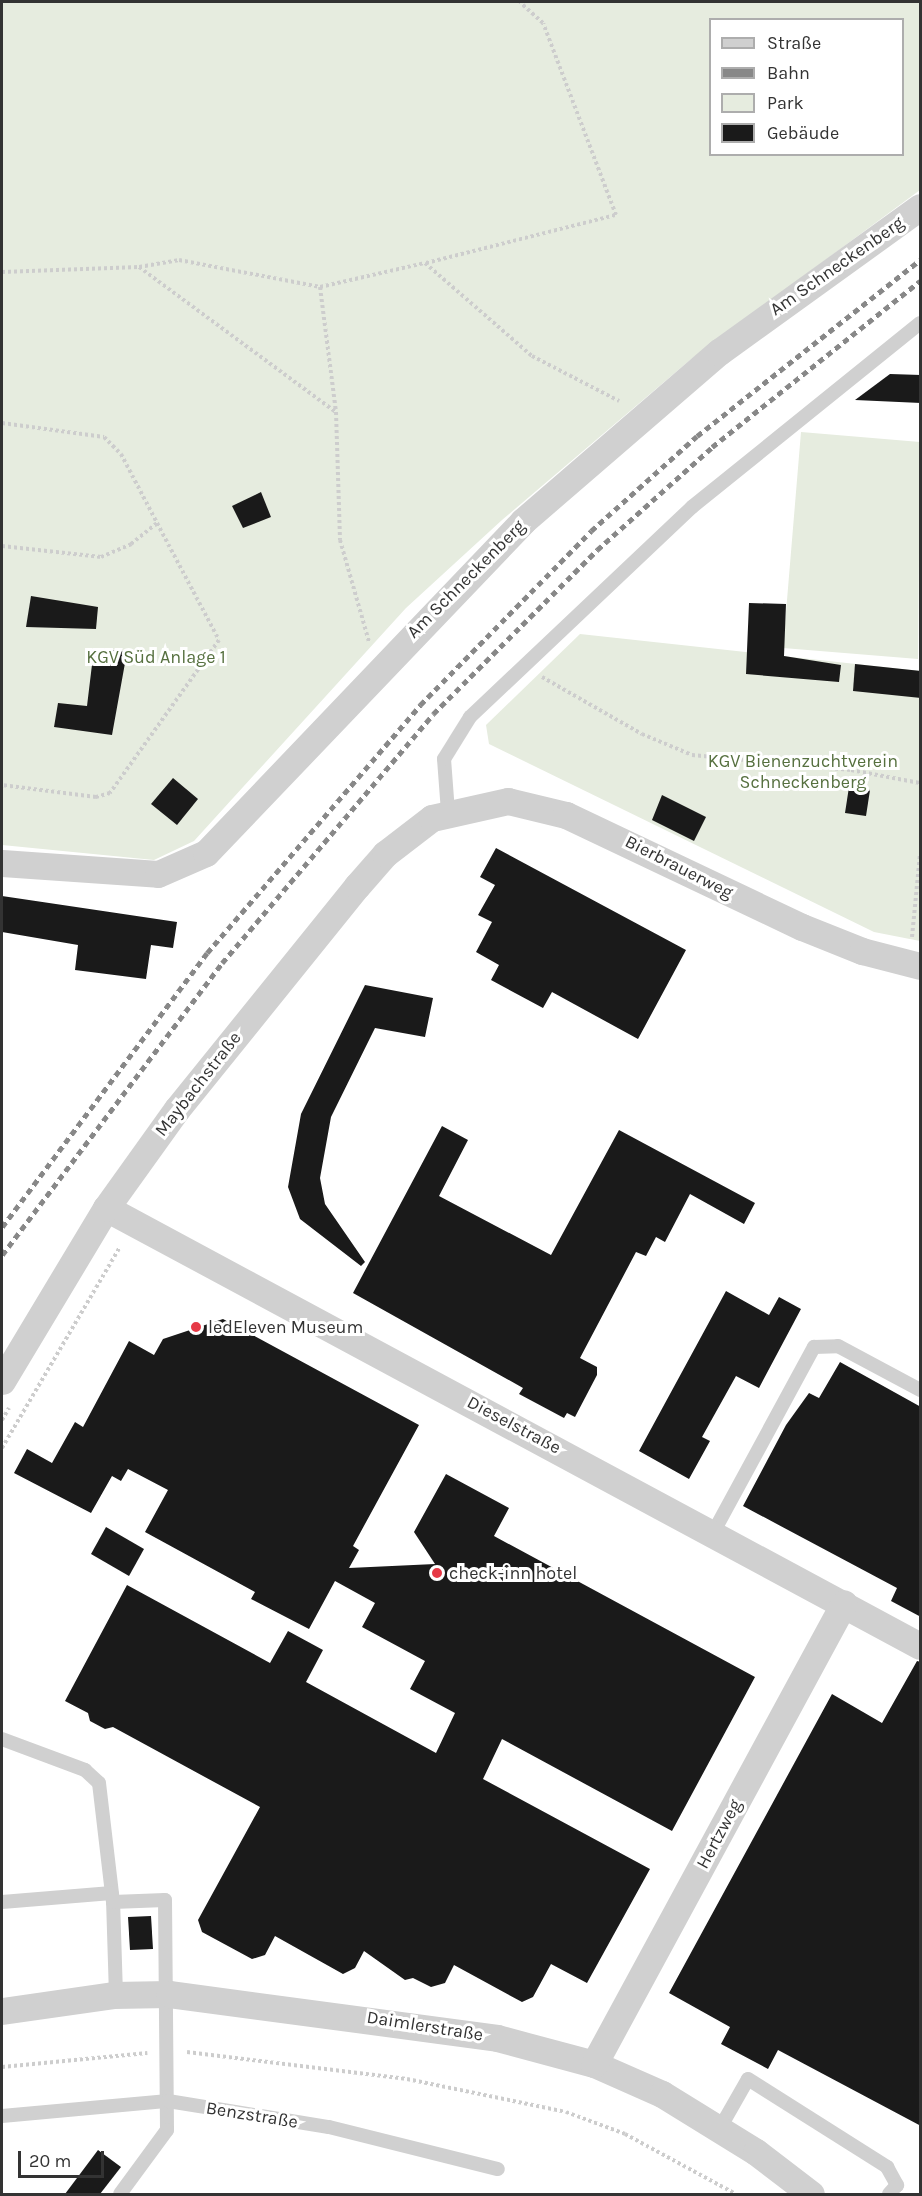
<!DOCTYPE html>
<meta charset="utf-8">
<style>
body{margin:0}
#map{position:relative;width:922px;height:2196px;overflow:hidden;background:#fff;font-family:Karla,sans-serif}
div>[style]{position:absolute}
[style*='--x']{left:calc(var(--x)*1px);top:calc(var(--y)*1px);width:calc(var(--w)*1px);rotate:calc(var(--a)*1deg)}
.green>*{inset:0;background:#e6ecdf}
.building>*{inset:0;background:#1a1a1a}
.path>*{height:4px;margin-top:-2px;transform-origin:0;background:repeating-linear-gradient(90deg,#cdcdcd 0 3px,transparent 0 6px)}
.service>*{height:14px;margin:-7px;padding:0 7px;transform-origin:7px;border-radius:7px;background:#d0d0d0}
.minor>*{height:27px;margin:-13.5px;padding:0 13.5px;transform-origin:13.5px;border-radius:13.5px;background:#d0d0d0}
.rail>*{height:4.5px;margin-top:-2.25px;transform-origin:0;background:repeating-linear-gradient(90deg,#888 0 6px,transparent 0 10.5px)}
.dots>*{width:16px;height:16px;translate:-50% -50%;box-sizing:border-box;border:3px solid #fff;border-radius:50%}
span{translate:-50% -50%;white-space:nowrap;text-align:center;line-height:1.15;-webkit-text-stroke:6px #fff;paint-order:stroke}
.street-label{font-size:18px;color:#333}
.park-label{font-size:18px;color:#56703f}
.poi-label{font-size:18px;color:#333}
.left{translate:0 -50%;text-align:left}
.frame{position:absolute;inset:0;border:3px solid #333;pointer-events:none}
.legend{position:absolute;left:709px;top:18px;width:195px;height:138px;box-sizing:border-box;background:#fff;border:2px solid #adadad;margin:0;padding:8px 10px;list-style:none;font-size:18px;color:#333}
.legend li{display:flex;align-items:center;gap:12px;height:30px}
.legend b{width:30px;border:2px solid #adadad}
.scale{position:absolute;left:18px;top:2151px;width:86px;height:27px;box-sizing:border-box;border:3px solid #333;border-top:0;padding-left:8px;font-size:18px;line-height:21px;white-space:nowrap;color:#333;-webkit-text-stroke:4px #fff;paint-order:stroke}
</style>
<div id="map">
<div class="green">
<i style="clip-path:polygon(evenodd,2px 2px,920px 2px,920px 190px,690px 360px,502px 520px,406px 608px,194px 841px,154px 860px,2px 845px,2px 2px,710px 20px,902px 20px,902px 154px,710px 154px,710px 20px)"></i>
<i style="clip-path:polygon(801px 432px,920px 442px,918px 659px,783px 648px)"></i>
<i style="clip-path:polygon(580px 634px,920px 671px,920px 941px,874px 932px,489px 744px,486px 725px)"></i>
</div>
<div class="building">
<i style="clip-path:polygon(890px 374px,921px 375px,921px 403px,855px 400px)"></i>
<i style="clip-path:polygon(261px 492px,271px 517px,243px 528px,232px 506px)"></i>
<i style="clip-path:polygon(31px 596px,98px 607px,96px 629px,26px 627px)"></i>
<i style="clip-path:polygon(749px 603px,786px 604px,784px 656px,841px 665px,839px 682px,746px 674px)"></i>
<i style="clip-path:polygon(94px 648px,127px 652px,112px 735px,54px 727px,58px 703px,87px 706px)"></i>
<i style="clip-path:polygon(855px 664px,921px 671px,921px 698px,853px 691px)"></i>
<i style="clip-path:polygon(173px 778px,198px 799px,177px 825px,151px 804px)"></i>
<i style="clip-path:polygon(849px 787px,870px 790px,866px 816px,845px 813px)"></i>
<i style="clip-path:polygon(662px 795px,706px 817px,694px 841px,652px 820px)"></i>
<i style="clip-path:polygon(496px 848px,686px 950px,638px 1039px,552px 992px,543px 1008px,491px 980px,499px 965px,476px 952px,492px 922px,478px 915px,495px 885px,480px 877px)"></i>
<i style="clip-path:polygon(2px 896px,177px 922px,173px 948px,151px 945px,146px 979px,75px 970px,78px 945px,2px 932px)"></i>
<i style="clip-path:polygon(365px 985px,433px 998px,425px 1037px,375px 1028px,331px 1117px,320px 1178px,325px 1204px,365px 1262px,361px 1266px,300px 1219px,288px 1187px,301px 1114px)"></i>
<i style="clip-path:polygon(442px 1126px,468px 1140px,439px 1196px,551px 1255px,619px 1130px,755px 1203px,744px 1224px,690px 1194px,665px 1242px,656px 1237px,646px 1256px,636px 1252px,580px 1358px,597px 1367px,597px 1375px,575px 1417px,567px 1413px,564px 1418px,519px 1394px,523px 1388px,353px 1293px)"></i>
<i style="clip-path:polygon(726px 1291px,769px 1315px,779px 1297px,801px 1309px,759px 1388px,736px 1376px,702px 1437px,710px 1441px,689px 1479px,639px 1451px)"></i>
<i style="clip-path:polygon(223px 1319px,419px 1425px,353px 1546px,359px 1550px,349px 1568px,435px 1564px,414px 1532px,446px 1474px,509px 1508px,494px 1536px,755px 1677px,672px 1831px,502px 1739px,483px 1779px,650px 1869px,587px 1983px,551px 1964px,533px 1997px,522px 2002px,454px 1965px,445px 1983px,431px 1987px,413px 1978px,405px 1980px,364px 1951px,355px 1968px,343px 1974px,275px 1936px,265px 1955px,252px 1959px,202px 1932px,198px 1920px,260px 1807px,113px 1727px,105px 1729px,90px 1721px,88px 1713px,65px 1701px,127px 1585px,270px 1663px,288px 1631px,323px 1650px,306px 1682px,436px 1753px,455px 1713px,410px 1689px,425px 1661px,362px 1627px,375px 1603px,335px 1581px,309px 1629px,251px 1599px,255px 1592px,145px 1532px,168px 1490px,128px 1469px,121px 1481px,112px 1476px,91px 1513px,14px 1473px,27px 1449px,52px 1463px,75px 1422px,83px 1427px,129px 1341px,154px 1355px,163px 1339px)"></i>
<i style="clip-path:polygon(840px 1362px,921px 1407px,921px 1617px,891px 1601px,897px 1588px,743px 1506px,786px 1425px,809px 1393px,819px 1398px)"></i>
<i style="clip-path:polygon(106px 1527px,144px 1549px,129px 1576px,91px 1554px)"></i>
<i style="clip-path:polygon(917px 1661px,921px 1662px,921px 2126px,778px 2050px,768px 2069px,721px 2044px,730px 2027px,669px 1993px,832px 1694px,882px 1723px)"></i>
<i style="clip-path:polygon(151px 1916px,153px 1949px,130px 1950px,128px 1917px)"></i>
<i style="clip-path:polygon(98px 2150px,121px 2167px,100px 2194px,65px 2194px)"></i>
</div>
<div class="path">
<i style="--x:426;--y:263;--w:196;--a:-14.2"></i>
<i style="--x:616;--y:215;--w:205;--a:-110.8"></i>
<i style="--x:543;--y:23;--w:31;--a:-138"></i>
<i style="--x:139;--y:267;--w:41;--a:-9.9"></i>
<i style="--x:179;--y:260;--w:144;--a:10.8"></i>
<i style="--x:320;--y:287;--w:108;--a:-12.9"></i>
<i style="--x:425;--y:263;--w:142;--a:41"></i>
<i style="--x:532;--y:356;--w:98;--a:27.3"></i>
<i style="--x:2;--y:272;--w:137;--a:-2.1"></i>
<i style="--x:139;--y:267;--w:245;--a:36.4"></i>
<i style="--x:336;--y:412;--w:128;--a:88.2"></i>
<i style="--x:340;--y:540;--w:106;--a:74.1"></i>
<i style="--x:320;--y:287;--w:126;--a:82.7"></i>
<i style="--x:2;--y:423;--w:103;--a:7.8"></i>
<i style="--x:104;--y:437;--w:24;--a:45"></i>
<i style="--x:121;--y:454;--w:78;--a:62.4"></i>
<i style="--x:2;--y:546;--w:100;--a:6.3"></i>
<i style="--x:101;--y:557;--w:33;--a:-23"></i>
<i style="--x:131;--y:544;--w:33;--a:-39"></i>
<i style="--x:157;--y:523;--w:132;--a:62.1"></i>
<i style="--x:219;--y:640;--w:188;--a:125.5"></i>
<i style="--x:110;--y:793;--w:15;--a:164"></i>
<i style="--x:96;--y:797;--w:95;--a:-172.7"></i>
<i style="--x:542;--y:677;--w:115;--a:29.7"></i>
<i style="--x:642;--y:734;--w:54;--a:22.8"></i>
<i style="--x:692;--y:755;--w:160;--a:5.4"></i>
<i style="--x:851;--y:770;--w:70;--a:10.7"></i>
<i style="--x:912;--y:937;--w:83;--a:-84.5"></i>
<i style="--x:2;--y:1420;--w:14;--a:-60"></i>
<i style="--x:2;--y:1448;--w:233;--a:-59.6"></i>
<i style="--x:187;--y:2052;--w:222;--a:7"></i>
<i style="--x:407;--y:2079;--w:162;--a:11.7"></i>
<i style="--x:566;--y:2112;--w:63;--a:20.4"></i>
<i style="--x:625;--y:2134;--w:126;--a:28.4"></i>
<i style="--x:2;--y:2067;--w:146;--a:-5.5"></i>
</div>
<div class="service">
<i style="--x:448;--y:812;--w:53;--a:-94.3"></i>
<i style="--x:444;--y:759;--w:49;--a:-58.2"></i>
<i style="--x:470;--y:717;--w:306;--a:-43.4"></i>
<i style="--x:692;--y:507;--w:293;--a:-38.9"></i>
<i style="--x:713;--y:1533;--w:212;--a:-61.5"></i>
<i style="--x:814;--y:1347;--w:24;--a:-2"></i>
<i style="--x:838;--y:1346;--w:93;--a:28.2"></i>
<i style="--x:2;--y:1739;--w:89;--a:20.5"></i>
<i style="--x:85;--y:1770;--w:19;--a:43"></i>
<i style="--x:99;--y:1783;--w:120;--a:83.3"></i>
<i style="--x:2;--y:1902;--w:110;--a:-4.7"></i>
<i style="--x:116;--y:1995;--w:93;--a:-91.8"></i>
<i style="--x:113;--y:1902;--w:52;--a:-2.2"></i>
<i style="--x:165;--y:1900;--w:230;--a:89.5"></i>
<i style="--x:167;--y:2130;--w:79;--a:126.3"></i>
<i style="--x:2;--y:2116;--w:167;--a:-5.2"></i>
<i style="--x:168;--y:2101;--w:163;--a:9.2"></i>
<i style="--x:329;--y:2127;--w:174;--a:14"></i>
<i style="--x:720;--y:2128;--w:56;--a:-60.3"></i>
<i style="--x:748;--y:2079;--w:165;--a:32.3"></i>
<i style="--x:887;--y:2167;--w:21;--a:61"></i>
<i style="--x:897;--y:2185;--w:12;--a:132"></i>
</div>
<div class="minor">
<i style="--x:2;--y:863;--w:156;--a:4"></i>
<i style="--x:158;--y:874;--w:52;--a:-23.6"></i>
<i style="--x:206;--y:853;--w:459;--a:-46.3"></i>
<i style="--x:523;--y:521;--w:259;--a:-40.8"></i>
<i style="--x:719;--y:352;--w:248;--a:-35.8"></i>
<i style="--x:106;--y:1208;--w:924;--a:28.28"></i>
<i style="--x:2;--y:1381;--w:202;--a:-59"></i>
<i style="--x:106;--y:1208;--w:122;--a:-54.4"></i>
<i style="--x:177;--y:1109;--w:287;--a:-51.1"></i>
<i style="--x:357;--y:886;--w:43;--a:-48.8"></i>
<i style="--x:385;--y:854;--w:59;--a:-37.5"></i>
<i style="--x:432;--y:818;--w:78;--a:-12.6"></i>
<i style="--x:508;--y:801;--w:60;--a:13.6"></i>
<i style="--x:566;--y:815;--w:261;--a:25.4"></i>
<i style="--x:802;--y:927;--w:65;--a:21.8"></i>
<i style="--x:862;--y:951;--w:60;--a:14.5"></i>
<i style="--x:2;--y:2011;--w:112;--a:-8.2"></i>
<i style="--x:113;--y:1995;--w:56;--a:-1"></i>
<i style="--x:169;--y:1994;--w:331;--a:7.6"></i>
<i style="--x:497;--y:2038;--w:100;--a:15"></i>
<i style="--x:594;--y:2064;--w:74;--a:23.8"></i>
<i style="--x:662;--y:2094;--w:110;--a:31.7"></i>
<i style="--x:756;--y:2152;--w:69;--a:37.4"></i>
<i style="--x:594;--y:2064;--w:524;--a:-61.53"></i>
</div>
<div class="rail">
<i style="--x:2;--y:1227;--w:342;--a:-53.2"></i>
<i style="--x:207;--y:953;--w:327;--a:-49.3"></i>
<i style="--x:420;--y:705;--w:244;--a:-45.5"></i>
<i style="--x:591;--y:531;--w:142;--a:-41.9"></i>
<i style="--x:697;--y:436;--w:284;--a:-38.3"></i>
<i style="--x:2;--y:1255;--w:366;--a:-53"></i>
<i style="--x:222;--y:963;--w:326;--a:-49.7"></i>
<i style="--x:433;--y:714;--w:232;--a:-45"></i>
<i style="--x:597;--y:550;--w:154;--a:-41.8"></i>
<i style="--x:712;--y:447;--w:266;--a:-38.6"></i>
</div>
<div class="dots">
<i style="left:196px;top:1327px;background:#e63946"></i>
<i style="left:437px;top:1573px;background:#e63946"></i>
</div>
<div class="street-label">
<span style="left:837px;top:266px;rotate:-35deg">Am Schneckenberg</span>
<span style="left:466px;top:579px;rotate:-45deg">Am Schneckenberg</span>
<span style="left:679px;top:867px;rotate:27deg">Bierbrauerweg</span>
<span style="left:198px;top:1084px;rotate:-52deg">Maybachstraße</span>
<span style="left:514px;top:1425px;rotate:28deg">Dieselstraße</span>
<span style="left:719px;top:1834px;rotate:-62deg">Hertzweg</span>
<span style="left:425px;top:2026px;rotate:9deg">Daimlerstraße</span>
<span style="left:252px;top:2115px;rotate:9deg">Benzstraße</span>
</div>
<div class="park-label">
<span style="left:156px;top:657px">KGV Süd Anlage 1</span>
<span style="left:803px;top:772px">KGV Bienenzuchtverein<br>Schneckenberg</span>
</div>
<div class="poi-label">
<span class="left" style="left:208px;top:1327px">ledEleven Museum</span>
<span class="left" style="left:449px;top:1573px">check-inn hotel</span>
</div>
<div class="frame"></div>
<ul class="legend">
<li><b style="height:8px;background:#d0d0d0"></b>Straße</li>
<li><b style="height:8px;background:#888"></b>Bahn</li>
<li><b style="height:16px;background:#e6ecdf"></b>Park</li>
<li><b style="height:16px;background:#1a1a1a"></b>Gebäude</li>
</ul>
<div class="scale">20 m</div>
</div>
